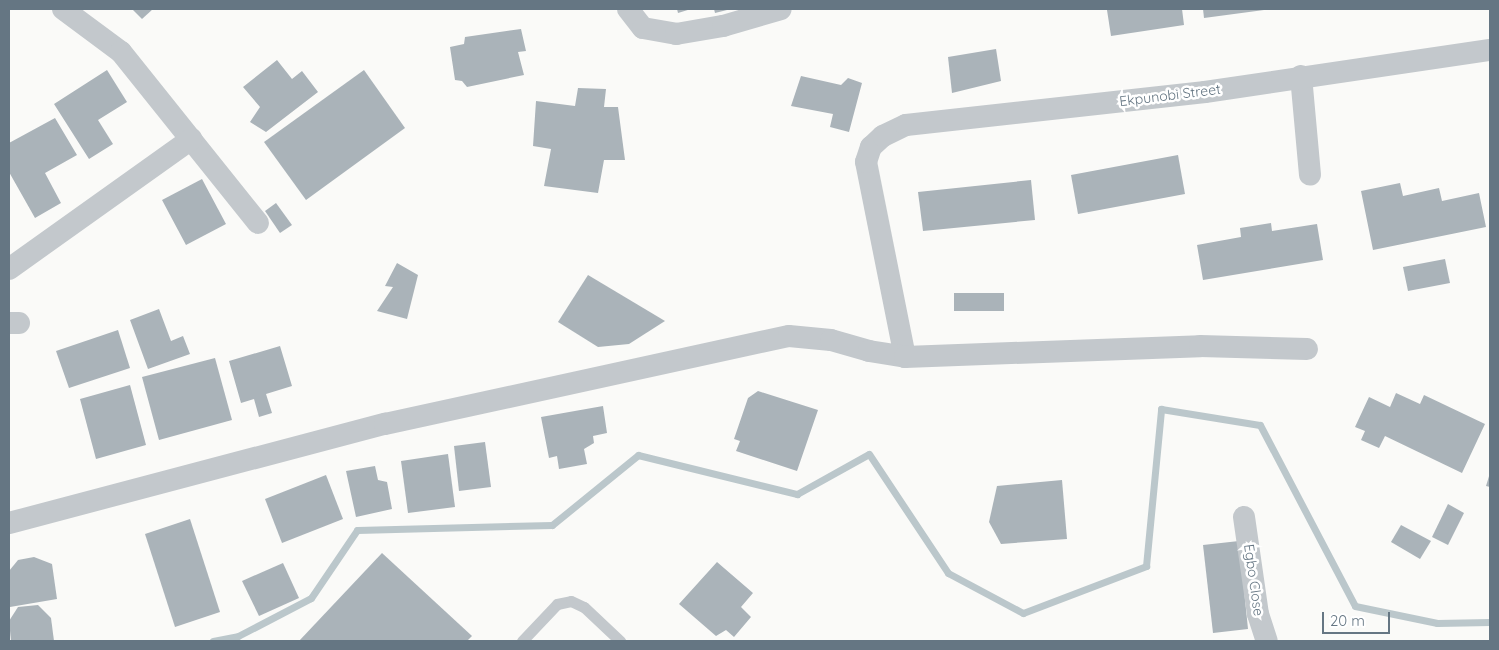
<!DOCTYPE html>
<style>
body{margin:0}
#map{position:relative;width:1499px;height:650px;overflow:hidden;background:#fafaf8;font-family:Quicksand,sans-serif}
div>[style]{position:absolute}
[style*='--x']{left:calc(var(--x)*1px);top:calc(var(--y)*1px);width:calc(var(--w)*1px);rotate:calc(var(--a)*1deg)}
.stream>*{height:7px;margin:-3.5px;padding:0 3.5px;transform-origin:3.5px;border-radius:3.5px;background:#bbc7cb}
.building>*{inset:0;background:#aab3b9}
.service>*{height:11px;margin:-5.5px;padding:0 5.5px;transform-origin:5.5px;border-radius:5.5px;background:#c3c8cc}
.minor>*{height:22px;margin:-11px;padding:0 11px;transform-origin:11px;border-radius:11px;background:#c3c8cc}
span{translate:-50% -50%;white-space:nowrap;text-align:center;line-height:1.15;-webkit-text-stroke:5px #fff;paint-order:stroke}
.street-label{font-size:14px;color:#657683}
.frame{position:absolute;inset:0;border:10px solid #657683;pointer-events:none}
.scale{position:absolute;left:1322px;top:612px;width:68px;height:22px;box-sizing:border-box;border:2px solid #657683;border-top:0;padding-left:6px;font-size:15px;line-height:18px;white-space:nowrap;color:#657683;-webkit-text-stroke:4px #fff;paint-order:stroke}
</style>
<div id="map">
<div class="stream">
<i style="--x:213;--y:641;--w:25;--a:-11"></i>
<i style="--x:238;--y:636;--w:82;--a:-27.5"></i>
<i style="--x:311;--y:598;--w:82;--a:-55.9"></i>
<i style="--x:357;--y:530;--w:195;--a:-1.5"></i>
<i style="--x:552;--y:525;--w:111;--a:-39.1"></i>
<i style="--x:638;--y:455;--w:164;--a:13.8"></i>
<i style="--x:797;--y:494;--w:82;--a:-29.1"></i>
<i style="--x:869;--y:454;--w:143;--a:56.4"></i>
<i style="--x:948;--y:573;--w:85;--a:28.1"></i>
<i style="--x:1023;--y:613;--w:132;--a:-20.9"></i>
<i style="--x:1146;--y:566;--w:158;--a:-84.5"></i>
<i style="--x:1161;--y:409;--w:100;--a:9.2"></i>
<i style="--x:1260;--y:425;--w:204;--a:62.3"></i>
<i style="--x:1355;--y:606;--w:84;--a:11.7"></i>
<i style="--x:1437;--y:623;--w:53;--a:-1.1"></i>
</div>
<div class="building">
<i style="clip-path:polygon(132px 9px,153px 9px,142px 19px)"></i>
<i style="clip-path:polygon(677px 9px,691px 9px,678px 13px)"></i>
<i style="clip-path:polygon(714px 9px,731px 9px,715px 13px)"></i>
<i style="clip-path:polygon(1182px 9px,1184px 25px,1111px 36px,1107px 10px)"></i>
<i style="clip-path:polygon(1203px 9px,1264px 9px,1264px 10px,1204px 18px)"></i>
<i style="clip-path:polygon(521px 29px,526px 51px,518px 52px,524px 75px,467px 87px,462px 81px,455px 80px,450px 47px,464px 44px,465px 37px)"></i>
<i style="clip-path:polygon(996px 49px,1001px 81px,952px 93px,948px 57px)"></i>
<i style="clip-path:polygon(277px 60px,292px 79px,302px 71px,318px 92px,266px 132px,250px 122px,260px 107px,243px 87px)"></i>
<i style="clip-path:polygon(107px 70px,127px 102px,98px 120px,113px 144px,89px 159px,54px 104px)"></i>
<i style="clip-path:polygon(364px 70px,405px 128px,306px 200px,264px 142px)"></i>
<i style="clip-path:polygon(801px 76px,841px 85px,848px 78px,862px 83px,849px 132px,830px 127px,833px 114px,791px 106px)"></i>
<i style="clip-path:polygon(578px 88px,606px 89px,604px 107px,618px 107px,625px 160px,604px 160px,598px 193px,544px 186px,551px 149px,533px 146px,536px 101px,575px 106px)"></i>
<i style="clip-path:polygon(55px 118px,77px 155px,45px 173px,61px 203px,35px 218px,9px 172px,9px 143px)"></i>
<i style="clip-path:polygon(1178px 155px,1185px 194px,1078px 214px,1071px 175px)"></i>
<i style="clip-path:polygon(202px 179px,226px 224px,186px 245px,162px 200px)"></i>
<i style="clip-path:polygon(1031px 180px,1035px 220px,923px 231px,918px 192px)"></i>
<i style="clip-path:polygon(1400px 183px,1403px 196px,1439px 188px,1442px 201px,1479px 193px,1486px 227px,1373px 250px,1361px 191px)"></i>
<i style="clip-path:polygon(276px 203px,292px 225px,280px 233px,265px 211px)"></i>
<i style="clip-path:polygon(1271px 223px,1272px 231px,1317px 224px,1323px 260px,1203px 280px,1197px 245px,1241px 237px,1240px 228px)"></i>
<i style="clip-path:polygon(1445px 259px,1450px 283px,1408px 291px,1403px 267px)"></i>
<i style="clip-path:polygon(397px 263px,418px 275px,407px 319px,377px 311px,393px 287px,385px 286px)"></i>
<i style="clip-path:polygon(588px 275px,665px 321px,629px 344px,598px 347px,558px 322px)"></i>
<i style="clip-path:polygon(954px 293px,1004px 293px,1004px 311px,954px 311px)"></i>
<i style="clip-path:polygon(159px 309px,171px 341px,183px 336px,190px 354px,148px 369px,130px 320px)"></i>
<i style="clip-path:polygon(118px 330px,130px 368px,69px 388px,56px 351px)"></i>
<i style="clip-path:polygon(280px 346px,292px 386px,266px 394px,272px 413px,259px 417px,254px 399px,241px 403px,229px 361px)"></i>
<i style="clip-path:polygon(215px 358px,232px 420px,159px 440px,142px 377px)"></i>
<i style="clip-path:polygon(130px 385px,146px 445px,96px 459px,80px 399px)"></i>
<i style="clip-path:polygon(758px 391px,818px 410px,797px 471px,736px 451px,740px 441px,734px 439px,748px 398px)"></i>
<i style="clip-path:polygon(1396px 393px,1420px 404px,1424px 395px,1485px 424px,1462px 473px,1385px 436px,1379px 448px,1361px 440px,1365px 431px,1355px 427px,1369px 397px,1390px 407px)"></i>
<i style="clip-path:polygon(603px 406px,607px 433px,593px 436px,594px 443px,584px 449px,587px 464px,559px 469px,557px 456px,549px 458px,541px 417px)"></i>
<i style="clip-path:polygon(485px 442px,491px 487px,459px 491px,454px 446px)"></i>
<i style="clip-path:polygon(448px 454px,455px 507px,408px 513px,401px 461px)"></i>
<i style="clip-path:polygon(375px 466px,378px 480px,387px 482px,392px 509px,356px 517px,346px 471px)"></i>
<i style="clip-path:polygon(1490px 473px,1490px 487px,1486px 486px)"></i>
<i style="clip-path:polygon(326px 475px,343px 519px,282px 543px,265px 499px)"></i>
<i style="clip-path:polygon(1062px 480px,1067px 539px,1001px 544px,989px 522px,997px 486px)"></i>
<i style="clip-path:polygon(1448px 504px,1464px 513px,1448px 545px,1432px 537px)"></i>
<i style="clip-path:polygon(190px 519px,220px 612px,175px 627px,145px 534px)"></i>
<i style="clip-path:polygon(1401px 525px,1431px 541px,1420px 559px,1391px 542px)"></i>
<i style="clip-path:polygon(1239px 541px,1248px 629px,1213px 633px,1203px 545px)"></i>
<i style="clip-path:polygon(382px 553px,472px 636px,467px 641px,299px 641px)"></i>
<i style="clip-path:polygon(34px 557px,52px 564px,57px 599px,10px 607px,9px 571px,18px 560px)"></i>
<i style="clip-path:polygon(717px 562px,753px 593px,741px 607px,751px 617px,734px 637px,726px 630px,716px 636px,679px 604px)"></i>
<i style="clip-path:polygon(283px 563px,299px 598px,259px 616px,242px 581px)"></i>
<i style="clip-path:polygon(38px 605px,51px 618px,54px 641px,11px 641px,9px 621px,18px 607px)"></i>
</div>
<div class="service">
<i style="--x:522;--y:641;--w:51;--a:-46.6"></i>
<i style="--x:557;--y:604;--w:14;--a:-12"></i>
<i style="--x:571;--y:601;--w:14;--a:25"></i>
<i style="--x:584;--y:607;--w:50;--a:43.4"></i>
</div>
<div class="minor">
<i style="--x:63;--y:9;--w:72;--a:36.6"></i>
<i style="--x:121;--y:52;--w:219;--a:51.3"></i>
<i style="--x:628;--y:9;--w:24;--a:52"></i>
<i style="--x:643;--y:28;--w:34;--a:10"></i>
<i style="--x:676;--y:34;--w:48;--a:-9.7"></i>
<i style="--x:723;--y:26;--w:60;--a:-16.3"></i>
<i style="--x:1301;--y:76;--w:99;--a:84.8"></i>
<i style="--x:9;--y:269;--w:224;--a:-35.5"></i>
<i style="--x:9;--y:323;--w:10;--a:0"></i>
<i style="--x:905;--y:357;--w:199;--a:-101.3"></i>
<i style="--x:866;--y:162;--w:16;--a:-72"></i>
<i style="--x:871;--y:147;--w:16;--a:-43"></i>
<i style="--x:883;--y:136;--w:25;--a:-26"></i>
<i style="--x:906;--y:125;--w:301;--a:-6.3"></i>
<i style="--x:1205;--y:92;--w:288;--a:-8.4"></i>
<i style="--x:1244;--y:517;--w:98;--a:81.8"></i>
<i style="--x:1258;--y:614;--w:28;--a:72"></i>
<i style="--x:9;--y:523;--w:389;--a:-14.8"></i>
<i style="--x:385;--y:424;--w:413;--a:-12.3"></i>
<i style="--x:789;--y:336;--w:42;--a:5.4"></i>
<i style="--x:831;--y:340;--w:40;--a:16"></i>
<i style="--x:869;--y:351;--w:36;--a:9"></i>
<i style="--x:905;--y:357;--w:295;--a:-2.1"></i>
<i style="--x:1200;--y:346;--w:107;--a:1.6"></i>
</div>
<div class="street-label">
<span style="left:1170px;top:95px;rotate:-7deg">Ekpunobi Street</span>
<span style="left:1254px;top:580px;rotate:82deg">Egbo Close</span>
</div>
<div class="frame"></div>
<div class="scale">20 m</div>
</div>
